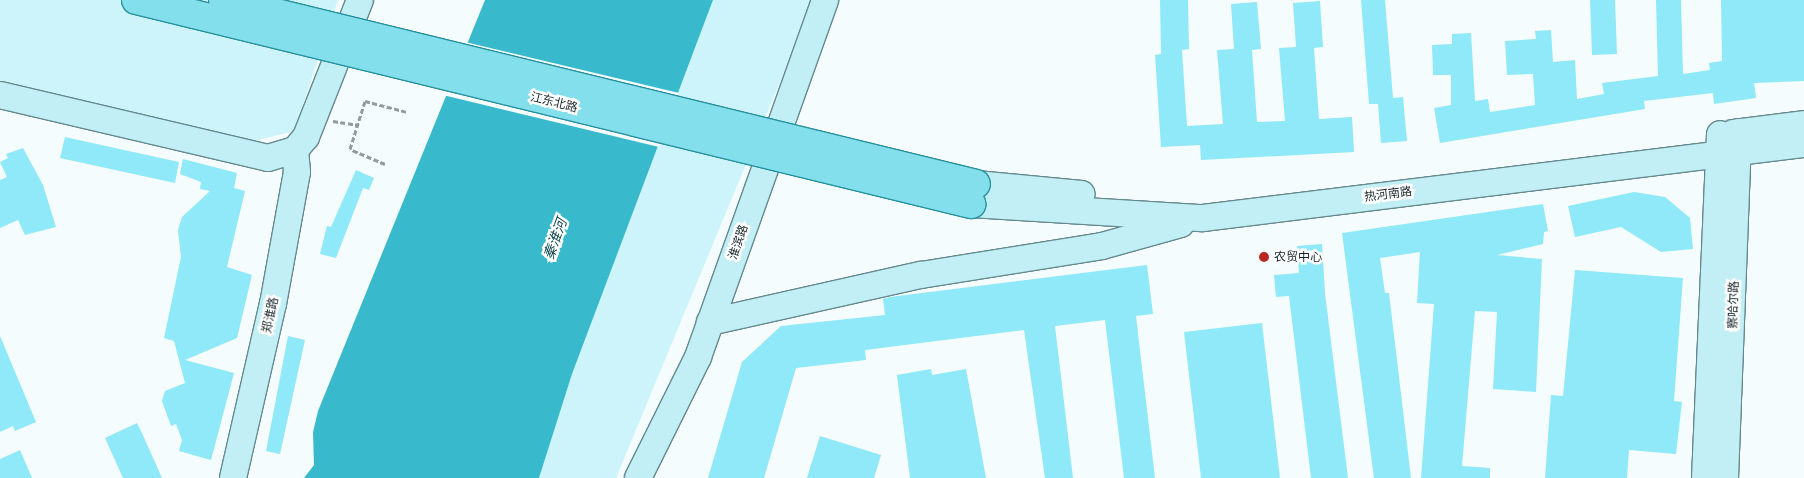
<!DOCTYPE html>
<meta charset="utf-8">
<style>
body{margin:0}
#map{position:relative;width:1804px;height:478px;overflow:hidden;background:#f4fcfd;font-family:Inter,"Noto Sans SC",sans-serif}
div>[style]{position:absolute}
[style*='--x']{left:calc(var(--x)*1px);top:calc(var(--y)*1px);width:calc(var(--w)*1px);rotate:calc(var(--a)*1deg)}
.green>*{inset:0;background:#ccf4fa}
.water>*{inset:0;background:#39bacc}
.pier>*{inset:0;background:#f4fcfd}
.building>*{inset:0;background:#8fe9f8}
.path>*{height:3px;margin-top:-1.5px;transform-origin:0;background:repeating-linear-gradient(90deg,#909c9d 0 5px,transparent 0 7.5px)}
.roads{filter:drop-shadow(1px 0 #65898f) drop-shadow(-1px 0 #65898f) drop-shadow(0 1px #65898f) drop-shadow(0 -1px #65898f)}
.secondary>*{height:26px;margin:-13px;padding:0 13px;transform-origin:13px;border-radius:13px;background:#c1eff5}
.bridges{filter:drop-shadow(1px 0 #26909e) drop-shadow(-1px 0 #26909e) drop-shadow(0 1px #26909e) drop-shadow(0 -1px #26909e)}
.primary-bridge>*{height:28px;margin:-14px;padding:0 14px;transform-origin:14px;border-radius:14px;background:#82dfeb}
.dots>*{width:14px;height:14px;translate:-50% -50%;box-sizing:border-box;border:2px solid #fff;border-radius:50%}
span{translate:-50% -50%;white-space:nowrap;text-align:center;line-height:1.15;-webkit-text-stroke:5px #fff;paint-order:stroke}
.street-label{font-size:12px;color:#162528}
.poi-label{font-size:12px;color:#162528}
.left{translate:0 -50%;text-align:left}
.water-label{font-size:14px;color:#0d454d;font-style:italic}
</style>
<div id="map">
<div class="green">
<i style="clip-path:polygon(0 0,338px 0,294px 131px,254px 141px,0 82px)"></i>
<i style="clip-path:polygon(713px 0,814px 0,616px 478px,539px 478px,572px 374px)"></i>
</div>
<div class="water">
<i style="clip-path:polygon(485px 0,713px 0,572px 374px,539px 478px,304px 478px,314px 465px,313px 432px,318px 411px)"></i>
</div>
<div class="pier">
<i style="clip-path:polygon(465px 42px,679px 93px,659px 147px,443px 95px)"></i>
</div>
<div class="building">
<i style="clip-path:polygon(1160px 0,1188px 0,1189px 49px,1182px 50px,1187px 126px,1223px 124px,1217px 50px,1234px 49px,1231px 4px,1257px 2px,1261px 49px,1252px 50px,1257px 122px,1285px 121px,1279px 48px,1296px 47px,1293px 3px,1320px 1px,1323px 47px,1314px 48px,1319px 119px,1352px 117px,1354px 152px,1201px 160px,1200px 145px,1161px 147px,1155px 55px,1161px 54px)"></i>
<i style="clip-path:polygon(1361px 0,1385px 0,1393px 98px,1403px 97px,1407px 141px,1381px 143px,1378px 104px,1369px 104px)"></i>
<i style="clip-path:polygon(1590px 0,1615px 0,1617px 54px,1592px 55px)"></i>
<i style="clip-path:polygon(1656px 0,1681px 0,1683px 74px,1710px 70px,1709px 63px,1722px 61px,1721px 0,1804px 0,1804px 81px,1754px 83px,1756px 98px,1714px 104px,1713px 93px,1644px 101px,1645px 109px,1440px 143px,1434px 108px,1451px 105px,1451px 75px,1433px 75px,1432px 45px,1452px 44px,1452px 34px,1471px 33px,1475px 101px,1488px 99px,1490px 112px,1535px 105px,1533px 74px,1507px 75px,1505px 41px,1536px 39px,1535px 31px,1551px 30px,1553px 62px,1575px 60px,1577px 99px,1604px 94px,1602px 83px,1658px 76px)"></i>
<i style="clip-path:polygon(65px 137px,179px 162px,175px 183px,60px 158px)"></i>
<i style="clip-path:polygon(23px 148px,43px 185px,56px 227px,25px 235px,18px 220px,0 228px,0 180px,7px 177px,0 162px,8px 158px,6px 154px)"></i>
<i style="clip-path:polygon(183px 159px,237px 173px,234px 188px,245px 191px,227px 267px,252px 275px,237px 338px,185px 360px,234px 373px,211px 460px,179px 451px,182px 440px,176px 424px,171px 426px,162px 401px,165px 391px,185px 383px,174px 341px,164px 338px,181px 257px,178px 230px,182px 217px,210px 191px,200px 189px,201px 182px,180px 174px)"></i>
<i style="clip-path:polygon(356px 170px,374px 178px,369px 190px,363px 188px,336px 258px,320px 254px,327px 226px,331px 227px)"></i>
<i style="clip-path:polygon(1634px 192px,1665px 197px,1690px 218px,1693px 249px,1661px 252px,1621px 227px,1575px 237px,1568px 206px)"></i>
<i style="clip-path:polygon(1543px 204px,1548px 231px,1544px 232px,1543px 244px,1497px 255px,1542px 259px,1536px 392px,1493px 389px,1497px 312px,1475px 311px,1462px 466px,1490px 468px,1490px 478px,1421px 478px,1434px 304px,1417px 303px,1420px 252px,1380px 258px,1385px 293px,1389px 293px,1411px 478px,1374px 478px,1342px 233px)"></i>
<i style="clip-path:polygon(1322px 244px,1325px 293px,1348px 478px,1311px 478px,1289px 296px,1276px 297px,1274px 275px,1299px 273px,1297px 246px)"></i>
<i style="clip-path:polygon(1147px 265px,1153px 314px,1136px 316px,1155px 478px,1124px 478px,1105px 320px,1055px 326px,1073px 478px,1045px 478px,1024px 330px,865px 350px,866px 360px,796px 368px,764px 478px,708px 478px,742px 362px,781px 326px,885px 315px,883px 299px,890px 297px)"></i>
<i style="clip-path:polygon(1575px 270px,1683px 278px,1674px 401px,1682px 402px,1676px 454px,1629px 450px,1627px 478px,1545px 478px,1551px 395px,1563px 396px)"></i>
<i style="clip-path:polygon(1262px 323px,1280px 478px,1201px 478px,1184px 332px)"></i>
<i style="clip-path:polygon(0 336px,36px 422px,15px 431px,13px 426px,0 432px)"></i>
<i style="clip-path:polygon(288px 336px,305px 340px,280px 454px,266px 451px)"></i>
<i style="clip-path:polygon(931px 369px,932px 375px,966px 369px,986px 478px,910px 478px,897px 375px)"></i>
<i style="clip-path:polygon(137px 423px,141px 431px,162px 478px,123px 478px,105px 438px)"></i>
<i style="clip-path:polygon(820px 436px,881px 455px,874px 478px,807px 478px)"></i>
<i style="clip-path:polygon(20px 450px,32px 478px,0 478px,0 459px)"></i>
</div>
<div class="path">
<i style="--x:333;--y:121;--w:24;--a:9"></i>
<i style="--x:385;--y:164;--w:38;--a:-157"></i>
<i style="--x:350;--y:149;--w:50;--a:-72.6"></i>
<i style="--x:365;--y:101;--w:43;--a:14.7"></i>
</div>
<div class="roads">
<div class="secondary">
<i style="--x:0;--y:95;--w:275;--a:13.2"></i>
<i style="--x:268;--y:158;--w:28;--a:-17"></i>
<i style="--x:295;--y:150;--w:17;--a:-50"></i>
<i style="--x:306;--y:137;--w:147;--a:-68.5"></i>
<i style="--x:1733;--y:133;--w:72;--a:-7.2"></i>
<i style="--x:976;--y:184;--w:106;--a:5.4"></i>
<i style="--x:971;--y:204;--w:232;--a:3.5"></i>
<i style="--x:1203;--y:218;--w:606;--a:-7.02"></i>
<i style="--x:710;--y:322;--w:216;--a:-12.6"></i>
<i style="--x:921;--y:275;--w:183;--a:-9.1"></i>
<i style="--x:1102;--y:246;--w:82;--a:-15.6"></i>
<i style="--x:233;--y:478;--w:179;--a:-77.1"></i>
<i style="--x:273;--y:304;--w:134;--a:-79.7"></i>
<i style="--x:297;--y:172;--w:22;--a:-95"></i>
<i style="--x:638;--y:478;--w:135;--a:-63.6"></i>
<i style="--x:698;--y:357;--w:379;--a:-70.4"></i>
<i style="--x:1705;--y:478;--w:344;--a:-87.5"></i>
<i style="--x:1725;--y:478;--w:346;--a:-87.8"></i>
</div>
</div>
<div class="bridges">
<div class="primary-bridge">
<i style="--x:136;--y:0;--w:860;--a:13.73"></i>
<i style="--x:223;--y:0;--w:775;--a:13.73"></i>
</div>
</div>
<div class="dots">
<i style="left:1264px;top:257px;background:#b72820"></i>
</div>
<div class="street-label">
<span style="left:554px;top:102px;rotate:14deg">江东北路</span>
<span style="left:1388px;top:194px;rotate:-7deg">热河南路</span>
<span style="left:738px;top:242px;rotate:-71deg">淮滨路</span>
<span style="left:1733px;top:305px;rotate:-88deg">察哈尔路</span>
<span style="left:270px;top:315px;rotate:-78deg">郑淮路</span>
</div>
<div class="poi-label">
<span class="left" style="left:1274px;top:257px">农贸中心</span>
</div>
<div class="water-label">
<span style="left:555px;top:239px;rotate:-70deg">秦淮河</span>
</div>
</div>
